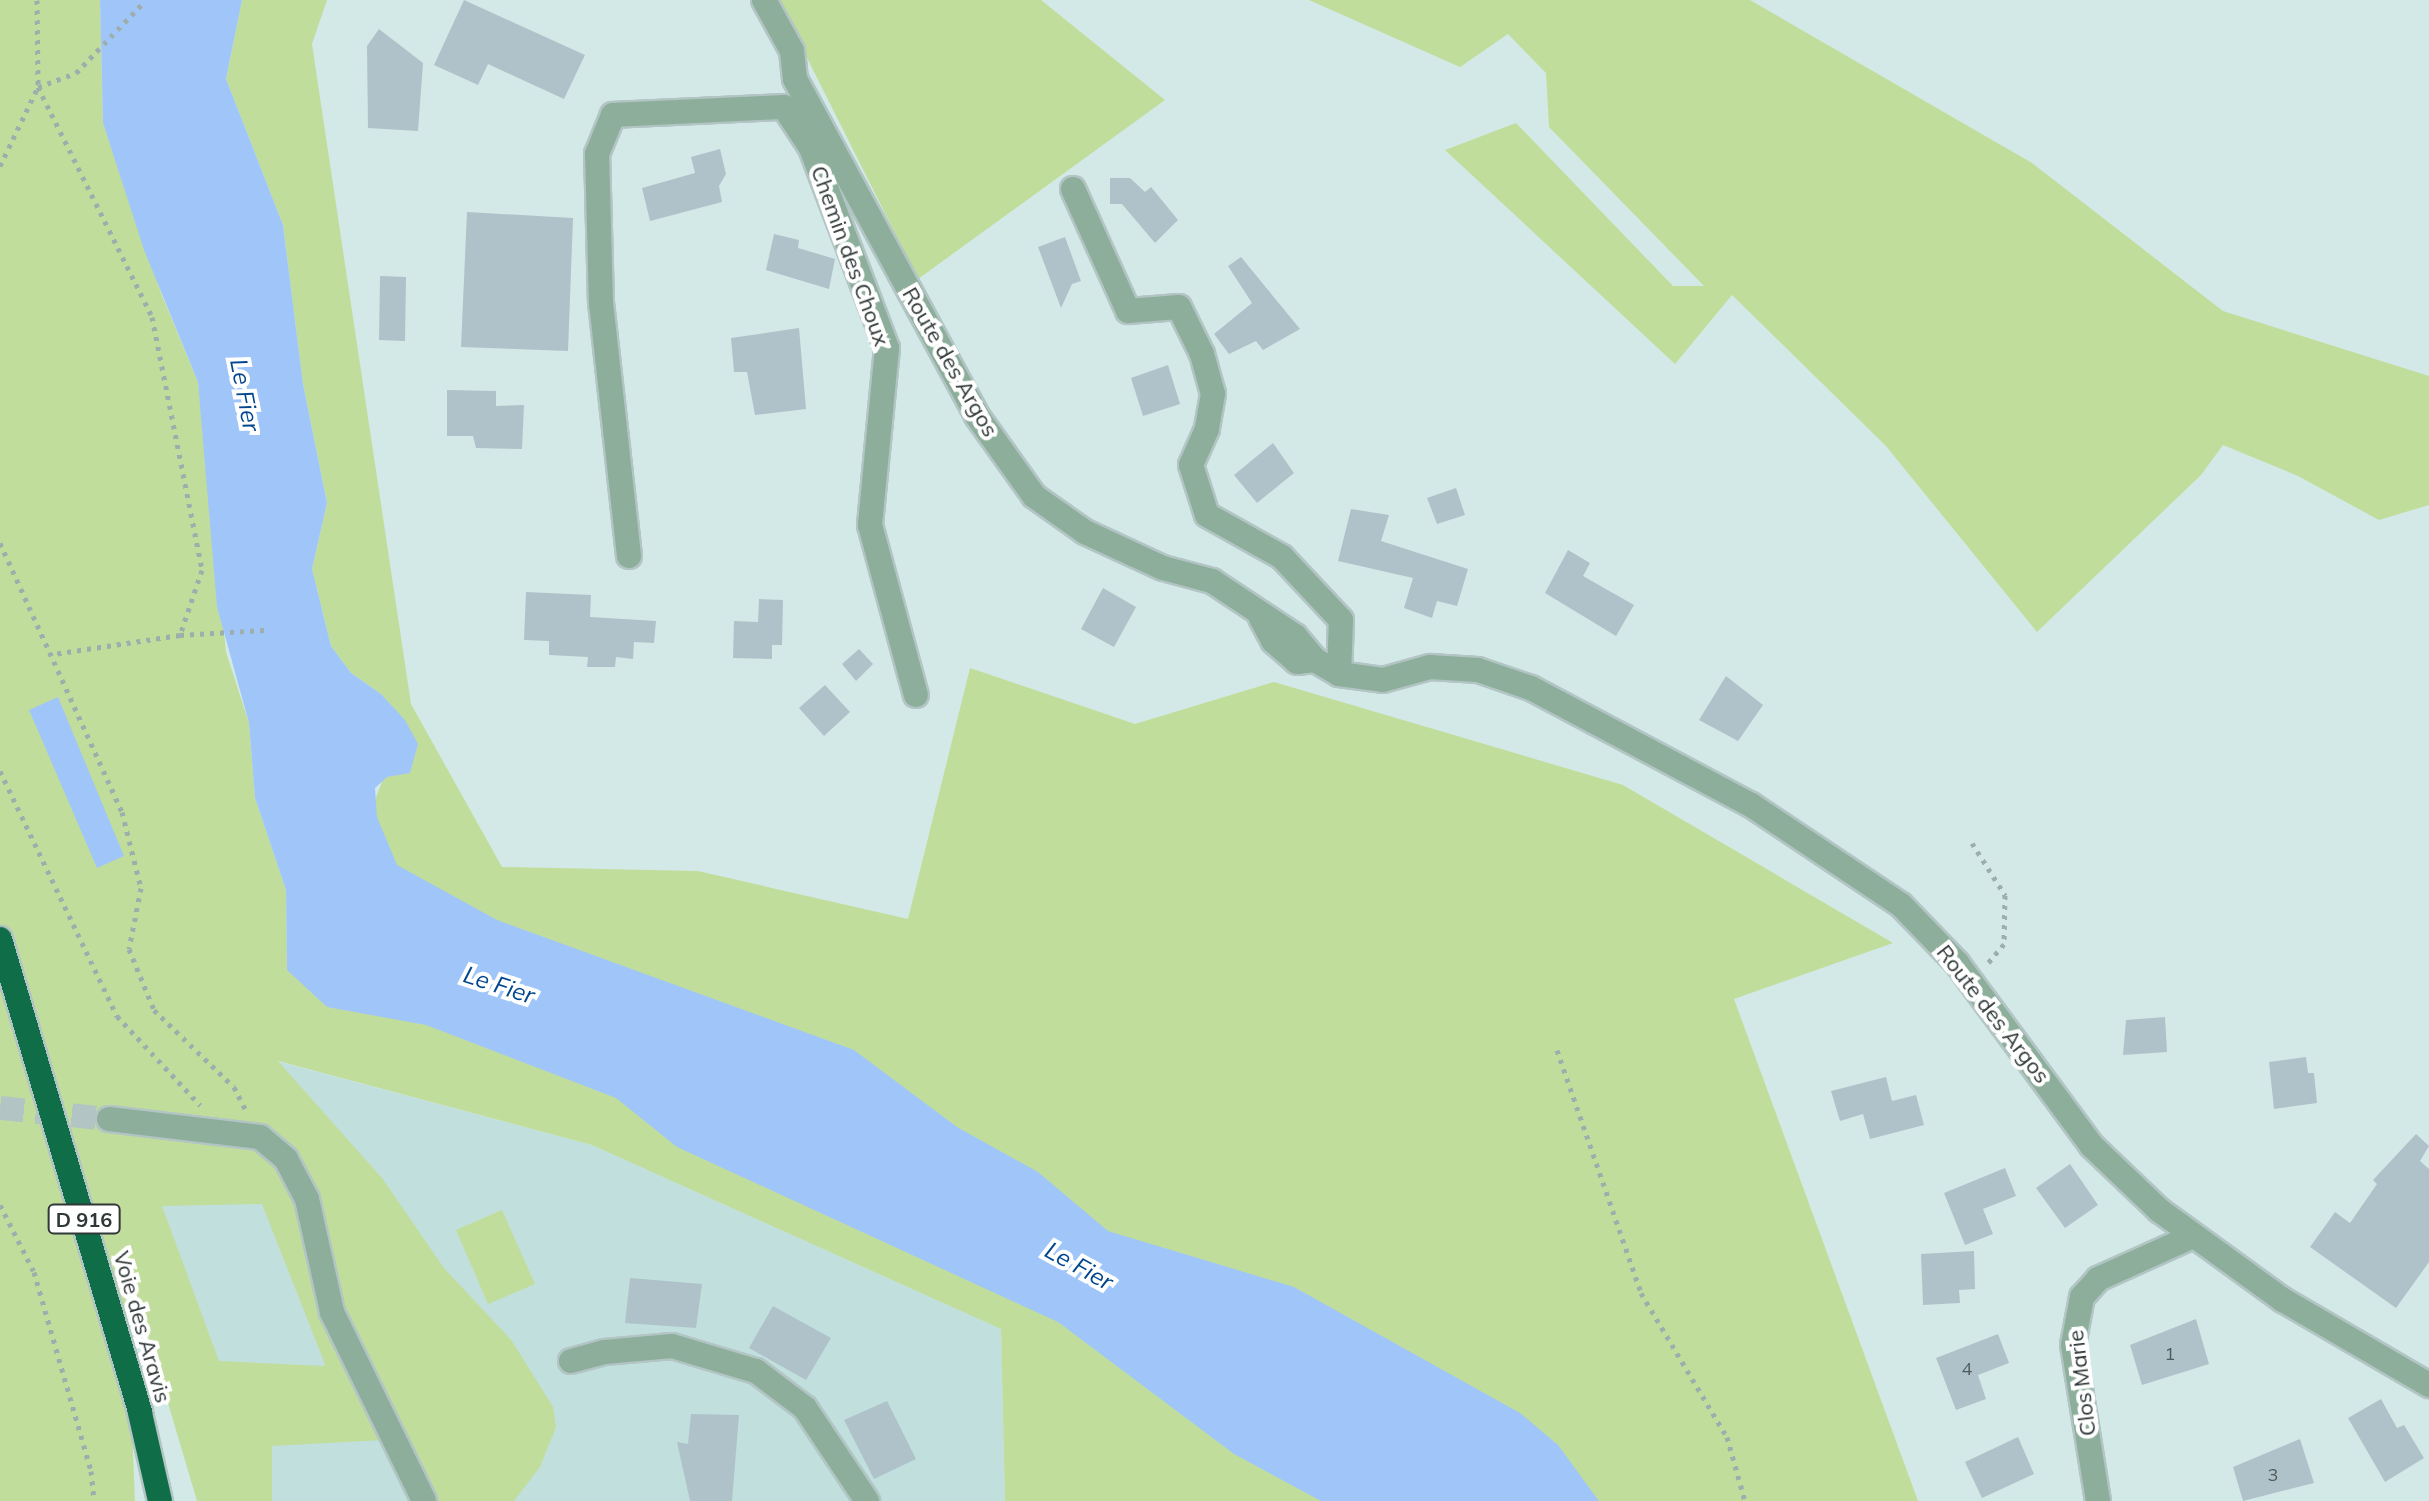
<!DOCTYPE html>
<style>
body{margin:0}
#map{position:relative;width:2429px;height:1501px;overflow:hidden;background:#d3e9e7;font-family:Mulish,sans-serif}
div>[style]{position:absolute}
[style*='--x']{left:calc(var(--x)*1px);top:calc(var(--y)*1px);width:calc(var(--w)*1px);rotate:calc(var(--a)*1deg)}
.built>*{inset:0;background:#c0dfdd}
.green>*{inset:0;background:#c1dd9b}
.water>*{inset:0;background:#a0c6f9}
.building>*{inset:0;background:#afc2c9}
.minor-tunnel>*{height:24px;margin-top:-12px;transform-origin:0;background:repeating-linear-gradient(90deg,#b2c5c4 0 24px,transparent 0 36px)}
.path>*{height:5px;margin-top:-2.5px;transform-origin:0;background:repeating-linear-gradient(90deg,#9daead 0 4px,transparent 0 10px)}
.roads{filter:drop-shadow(2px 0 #b2c5c4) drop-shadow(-2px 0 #b2c5c4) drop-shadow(0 2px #b2c5c4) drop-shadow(0 -2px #b2c5c4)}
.minor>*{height:24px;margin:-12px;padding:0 12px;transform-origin:12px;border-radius:12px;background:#8cae9a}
.highway>*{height:24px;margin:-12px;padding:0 12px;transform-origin:12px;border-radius:12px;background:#0f6e47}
span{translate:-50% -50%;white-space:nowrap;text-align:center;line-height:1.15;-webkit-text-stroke:8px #fff;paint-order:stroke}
.number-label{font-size:18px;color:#4f5a5c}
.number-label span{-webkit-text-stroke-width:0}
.shield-label span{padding:2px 6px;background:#fff;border:2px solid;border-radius:6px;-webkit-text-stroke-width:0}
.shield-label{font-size:20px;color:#2f3737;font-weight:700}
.street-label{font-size:22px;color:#2f3737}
.water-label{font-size:24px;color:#01468e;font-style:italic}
</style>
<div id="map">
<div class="built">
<i style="clip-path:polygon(276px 1061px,592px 1145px,1001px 1329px,1005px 1501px,197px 1501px,129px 1176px)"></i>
</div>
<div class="green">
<i style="clip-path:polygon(evenodd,0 0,100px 0,103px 123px,161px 293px,198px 382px,226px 652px,249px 723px,255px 798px,286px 890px,287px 970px,305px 985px,405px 721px,381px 694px,351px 673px,331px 646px,312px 569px,327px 503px,303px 384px,283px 225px,226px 79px,242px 0,327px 0,312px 44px,411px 704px,502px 867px,698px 871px,908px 919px,970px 668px,1135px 724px,1274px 682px,1623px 785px,1893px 943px,1734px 999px,1918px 1501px,1005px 1501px,1001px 1329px,592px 1145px,278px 1061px,382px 1178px,444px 1268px,512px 1341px,553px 1407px,556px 1427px,540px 1467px,514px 1501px,434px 1501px,402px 1439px,272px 1446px,272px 1501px,197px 1501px,125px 1258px,135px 1501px,0 1501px,0 0,262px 1204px,323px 1359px,325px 1366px,219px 1361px,162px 1206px,262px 1204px)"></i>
<i style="clip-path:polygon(778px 0,1041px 0,1165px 100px,918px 279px)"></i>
<i style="clip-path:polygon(1309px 0,1750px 0,2032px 163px,2223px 311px,2429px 376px,2429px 505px,2379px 520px,2298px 476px,2223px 445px,2201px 475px,2037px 632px,1886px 446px,1732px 295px,1675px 364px,1445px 150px,1516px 123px,1673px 286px,1704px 286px,1549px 127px,1546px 73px,1508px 34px,1460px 67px)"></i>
<i style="clip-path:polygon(502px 1210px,535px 1284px,488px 1304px,456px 1230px)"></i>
</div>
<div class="water">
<i style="clip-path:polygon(100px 0,242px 0,226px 79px,283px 225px,303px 384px,327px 503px,312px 569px,331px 646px,351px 673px,381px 694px,405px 720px,418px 744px,410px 773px,387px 777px,375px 788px,377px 817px,397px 865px,497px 920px,854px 1050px,957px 1127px,1038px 1172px,1108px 1231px,1294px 1287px,1520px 1413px,1558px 1445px,1599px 1501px,1321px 1501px,1234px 1454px,1058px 1322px,677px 1147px,616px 1098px,426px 1025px,327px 1007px,287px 970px,286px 890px,255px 798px,249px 723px,217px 607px,198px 382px,144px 250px,103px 123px)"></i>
<i style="clip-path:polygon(58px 697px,124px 856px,97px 868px,29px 710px)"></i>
</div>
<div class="building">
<i style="clip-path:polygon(464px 0,585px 55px,564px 99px,488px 64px,478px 85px,434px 65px)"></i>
<i style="clip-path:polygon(379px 29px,423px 63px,418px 131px,368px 128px,367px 46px)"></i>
<i style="clip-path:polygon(720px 149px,726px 174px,719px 186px,722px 202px,650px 221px,642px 188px,695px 173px,691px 157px)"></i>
<i style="clip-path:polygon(1110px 178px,1130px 178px,1145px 192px,1151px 187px,1178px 220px,1155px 243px,1122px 204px,1110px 204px)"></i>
<i style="clip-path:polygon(467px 212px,573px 218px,568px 351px,461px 347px)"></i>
<i style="clip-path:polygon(774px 234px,799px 240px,798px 248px,835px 259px,829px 289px,766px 270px)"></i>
<i style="clip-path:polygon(1065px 237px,1081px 281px,1072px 284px,1061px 308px,1038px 247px)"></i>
<i style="clip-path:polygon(1241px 257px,1300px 329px,1263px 350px,1256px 341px,1229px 354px,1214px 334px,1252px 303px,1228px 266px)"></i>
<i style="clip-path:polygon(380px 276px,406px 277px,405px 341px,379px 340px)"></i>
<i style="clip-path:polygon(799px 328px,806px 409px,755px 415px,747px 372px,734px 372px,731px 338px)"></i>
<i style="clip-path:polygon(1168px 365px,1180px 404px,1143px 416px,1131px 378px)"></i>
<i style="clip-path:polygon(447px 390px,496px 391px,496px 406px,524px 405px,522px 449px,476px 448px,473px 436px,447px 436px)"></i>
<i style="clip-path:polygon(1273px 443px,1294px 473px,1257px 503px,1234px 475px)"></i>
<i style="clip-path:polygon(1456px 488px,1465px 515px,1437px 524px,1427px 498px)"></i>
<i style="clip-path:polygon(1351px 509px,1389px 515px,1381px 541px,1468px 569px,1457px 606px,1437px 601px,1432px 618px,1404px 608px,1413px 578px,1338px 561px)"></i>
<i style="clip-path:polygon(1568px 550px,1590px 563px,1583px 576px,1634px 605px,1616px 636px,1545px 593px)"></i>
<i style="clip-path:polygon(1103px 588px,1136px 607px,1114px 647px,1081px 629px)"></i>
<i style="clip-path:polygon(526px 592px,591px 595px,590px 617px,656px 621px,654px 643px,634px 642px,633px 659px,616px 657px,615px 667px,587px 667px,588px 657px,549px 655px,549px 641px,524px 640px)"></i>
<i style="clip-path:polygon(759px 599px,783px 600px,782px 645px,772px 645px,772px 659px,733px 658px,734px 621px,758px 622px)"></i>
<i style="clip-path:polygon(859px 649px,873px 664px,856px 681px,842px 664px)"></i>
<i style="clip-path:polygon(1726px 676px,1763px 705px,1738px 741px,1699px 720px)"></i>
<i style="clip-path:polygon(825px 685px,850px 712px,824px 736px,799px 708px)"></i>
<i style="clip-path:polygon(2165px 1017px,2167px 1052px,2123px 1055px,2126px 1020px)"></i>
<i style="clip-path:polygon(2306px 1057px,2308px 1073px,2314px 1073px,2317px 1103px,2274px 1109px,2269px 1062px)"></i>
<i style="clip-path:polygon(1886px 1077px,1892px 1101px,1916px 1095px,1924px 1125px,1870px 1139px,1863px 1114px,1840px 1121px,1831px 1091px)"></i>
<i style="clip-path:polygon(2416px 1134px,2429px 1146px,2420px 1161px,2429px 1169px,2429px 1262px,2396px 1308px,2310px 1247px,2335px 1212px,2350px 1223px,2377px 1184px,2373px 1180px)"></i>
<i style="clip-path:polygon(2070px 1164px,2098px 1205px,2065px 1228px,2036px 1188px)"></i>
<i style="clip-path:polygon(2005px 1168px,2016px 1196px,1983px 1209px,1993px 1234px,1965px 1245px,1944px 1193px)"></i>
<i style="clip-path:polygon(1974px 1251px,1975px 1289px,1959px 1290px,1960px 1303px,1923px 1305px,1921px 1254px)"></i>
<i style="clip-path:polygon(630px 1278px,702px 1284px,696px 1328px,625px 1323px)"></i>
<i style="clip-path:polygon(773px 1306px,831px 1338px,806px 1380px,749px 1348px)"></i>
<i style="clip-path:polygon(2196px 1319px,2209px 1364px,2142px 1385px,2130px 1345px)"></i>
<i style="clip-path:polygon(1998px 1334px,2009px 1363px,1978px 1375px,1986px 1399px,1956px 1410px,1936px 1358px)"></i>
<i style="clip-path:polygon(2381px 1399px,2397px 1428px,2404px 1425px,2424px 1458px,2385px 1482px,2348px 1418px)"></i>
<i style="clip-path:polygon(887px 1401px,916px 1459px,874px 1479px,844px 1420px)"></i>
<i style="clip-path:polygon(691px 1414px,739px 1415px,732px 1501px,690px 1501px,677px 1442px,688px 1444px)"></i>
<i style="clip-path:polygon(2018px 1437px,2034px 1474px,1982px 1498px,1965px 1462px)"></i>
<i style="clip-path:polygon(2300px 1439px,2314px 1483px,2243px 1501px,2233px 1467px)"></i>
</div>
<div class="minor-tunnel">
<i style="--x:0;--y:1108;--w:110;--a:5.8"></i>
</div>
<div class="path">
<i style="--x:37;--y:0;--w:87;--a:89.3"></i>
<i style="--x:38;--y:87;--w:257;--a:63.6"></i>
<i style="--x:152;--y:317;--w:258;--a:78.8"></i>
<i style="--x:202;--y:570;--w:69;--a:108.7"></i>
<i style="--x:180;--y:635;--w:126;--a:171.4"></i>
<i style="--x:0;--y:166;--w:88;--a:-64.3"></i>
<i style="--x:38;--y:87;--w:40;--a:-20.2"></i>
<i style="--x:76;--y:73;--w:98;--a:-46.2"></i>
<i style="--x:0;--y:543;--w:295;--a:65.6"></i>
<i style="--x:122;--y:812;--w:78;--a:76"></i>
<i style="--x:141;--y:888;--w:62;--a:101.1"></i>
<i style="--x:129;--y:949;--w:66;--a:67.7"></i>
<i style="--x:154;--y:1010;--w:111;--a:43.9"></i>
<i style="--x:234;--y:1087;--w:28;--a:63"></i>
<i style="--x:180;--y:635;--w:85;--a:-3.4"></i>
<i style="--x:0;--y:771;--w:272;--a:64.5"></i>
<i style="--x:117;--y:1016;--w:122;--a:47"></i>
<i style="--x:1972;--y:843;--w:62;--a:57.6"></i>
<i style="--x:2005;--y:895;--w:49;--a:91.2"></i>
<i style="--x:2004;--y:944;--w:25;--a:130"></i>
<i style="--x:1557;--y:1050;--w:257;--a:70.9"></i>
<i style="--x:1641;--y:1293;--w:168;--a:59.2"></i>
<i style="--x:1727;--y:1437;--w:66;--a:74.3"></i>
<i style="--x:0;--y:1205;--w:75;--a:63.1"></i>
<i style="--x:34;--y:1272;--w:207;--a:74"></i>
<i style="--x:91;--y:1471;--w:30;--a:84"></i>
</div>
<div class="roads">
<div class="minor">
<i style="--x:764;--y:0;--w:58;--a:61.2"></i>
<i style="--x:792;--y:51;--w:28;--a:84"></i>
<i style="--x:795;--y:79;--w:383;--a:61.6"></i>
<i style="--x:977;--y:416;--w:98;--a:54.5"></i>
<i style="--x:1034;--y:496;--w:62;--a:35.2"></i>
<i style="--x:1085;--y:532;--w:86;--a:24.8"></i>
<i style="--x:1163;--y:568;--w:51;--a:14.9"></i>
<i style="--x:1212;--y:581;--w:100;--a:33.5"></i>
<i style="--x:1295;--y:636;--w:31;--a:50"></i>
<i style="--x:1315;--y:660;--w:28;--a:30"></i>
<i style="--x:1339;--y:674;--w:44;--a:7.8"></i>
<i style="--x:1383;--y:680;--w:49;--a:-15.5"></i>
<i style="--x:1430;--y:667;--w:48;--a:3.6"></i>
<i style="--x:1478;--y:670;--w:56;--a:18.8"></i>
<i style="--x:1531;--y:688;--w:249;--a:28"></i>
<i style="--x:1751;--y:805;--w:180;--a:33.7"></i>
<i style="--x:1901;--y:905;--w:81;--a:46"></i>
<i style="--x:1957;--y:963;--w:227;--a:53.6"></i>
<i style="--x:2092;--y:1146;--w:93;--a:43.7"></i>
<i style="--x:2159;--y:1210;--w:153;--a:36"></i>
<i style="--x:2283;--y:1300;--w:169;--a:30.2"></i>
<i style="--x:784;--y:107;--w:49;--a:56.6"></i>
<i style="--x:811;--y:148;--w:214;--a:69.2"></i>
<i style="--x:887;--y:348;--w:178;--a:95.5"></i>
<i style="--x:870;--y:525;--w:176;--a:74.9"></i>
<i style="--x:1073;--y:189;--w:134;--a:65.7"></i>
<i style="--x:1128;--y:311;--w:51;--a:-4.5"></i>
<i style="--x:1179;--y:307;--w:52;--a:63.9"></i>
<i style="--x:1202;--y:354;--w:41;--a:74.6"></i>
<i style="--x:1213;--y:394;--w:36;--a:100"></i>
<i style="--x:1207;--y:429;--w:39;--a:114"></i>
<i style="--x:1191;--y:465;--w:52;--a:72.3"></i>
<i style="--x:1207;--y:515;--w:86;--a:29.2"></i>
<i style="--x:1282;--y:557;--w:86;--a:46.9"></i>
<i style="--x:1341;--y:620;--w:54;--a:92.1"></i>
<i style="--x:629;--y:556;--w:254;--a:-96.3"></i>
<i style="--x:601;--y:304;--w:150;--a:-91.5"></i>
<i style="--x:597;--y:154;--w:42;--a:-67.7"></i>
<i style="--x:613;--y:115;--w:171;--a:-2.7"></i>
<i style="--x:1261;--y:618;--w:26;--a:62"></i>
<i style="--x:1273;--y:641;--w:32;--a:41"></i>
<i style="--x:1297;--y:662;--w:18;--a:-6"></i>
<i style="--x:109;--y:1119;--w:152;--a:6.8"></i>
<i style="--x:260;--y:1137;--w:34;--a:40"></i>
<i style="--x:286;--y:1159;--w:45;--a:62.3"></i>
<i style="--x:307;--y:1199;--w:116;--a:77.5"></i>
<i style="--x:332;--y:1312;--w:210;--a:64"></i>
<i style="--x:571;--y:1361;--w:35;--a:-15"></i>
<i style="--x:605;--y:1352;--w:67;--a:-5.1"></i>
<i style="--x:672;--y:1346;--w:88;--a:16.6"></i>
<i style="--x:756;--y:1371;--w:61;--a:37.1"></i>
<i style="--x:805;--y:1408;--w:112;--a:56.3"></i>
<i style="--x:2098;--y:1501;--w:158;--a:-99.1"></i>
<i style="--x:2073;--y:1345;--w:49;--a:-79.4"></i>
<i style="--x:2082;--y:1297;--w:24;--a:-48"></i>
<i style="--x:2098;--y:1279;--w:102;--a:-24.3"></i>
</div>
<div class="highway">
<i style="--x:0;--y:939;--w:494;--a:73.5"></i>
<i style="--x:140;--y:1413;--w:90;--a:77.2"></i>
</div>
</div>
<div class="number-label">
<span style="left:2170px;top:1354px">1</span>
<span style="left:1967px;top:1369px">4</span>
<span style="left:2273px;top:1475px">3</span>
</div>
<div class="shield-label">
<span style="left:84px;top:1219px">D 916</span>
</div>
<div class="street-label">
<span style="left:850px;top:256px;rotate:70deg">Chemin des Choux</span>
<span style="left:950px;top:362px;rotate:60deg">Route des Argos</span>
<span style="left:1993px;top:1014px;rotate:52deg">Route des Argos</span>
<span style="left:142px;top:1327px;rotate:74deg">Voie des Aravis</span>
<span style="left:2082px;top:1383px;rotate:-97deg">Clos Marie</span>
</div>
<div class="water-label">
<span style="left:245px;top:395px;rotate:79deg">Le Fier</span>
<span style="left:499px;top:985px;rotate:18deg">Le Fier</span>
<span style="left:1079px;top:1266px;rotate:29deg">Le Fier</span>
</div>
</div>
